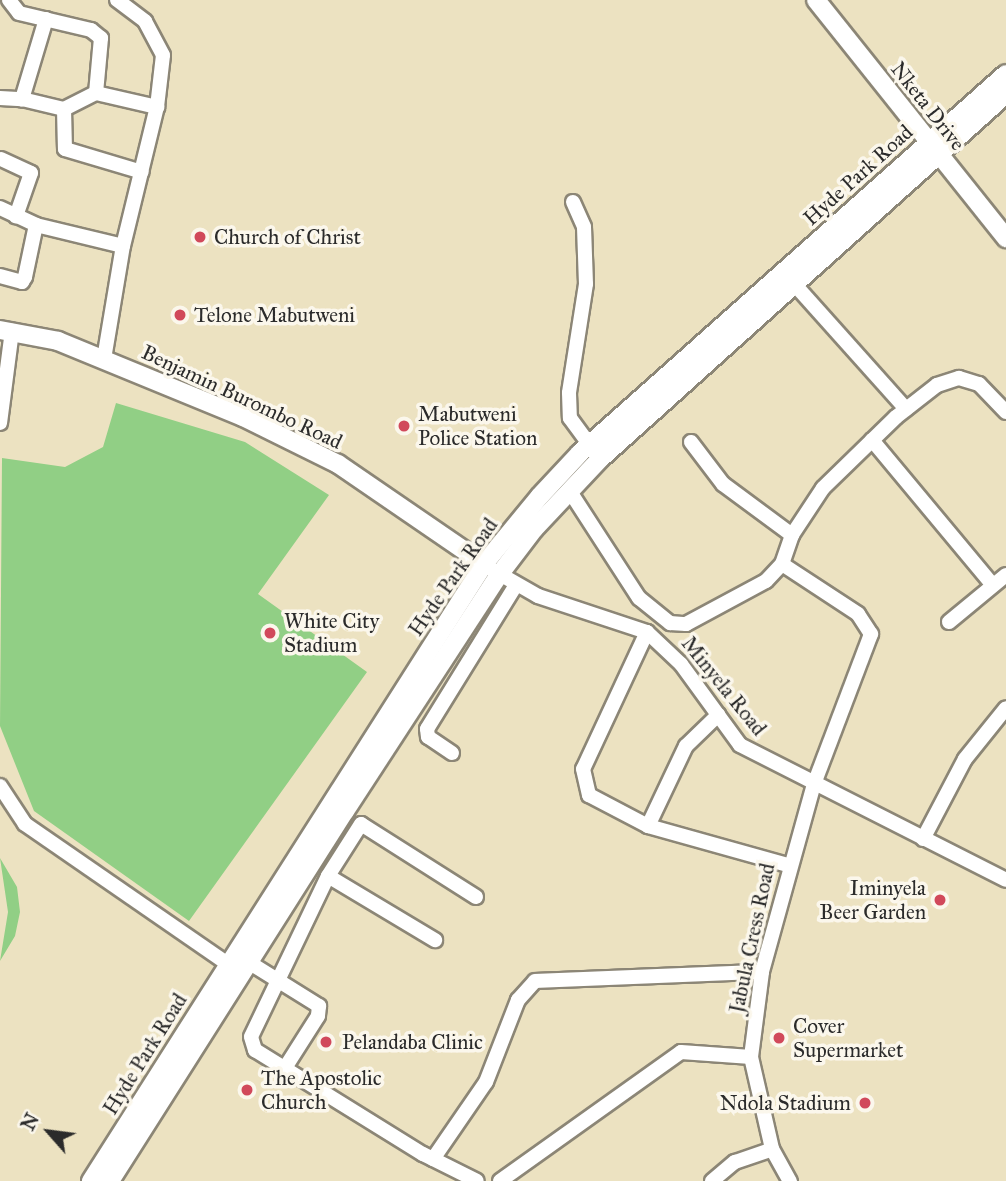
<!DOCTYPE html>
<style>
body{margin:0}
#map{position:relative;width:1006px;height:1181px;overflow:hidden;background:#ece2c1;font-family:"IM FELL Great Primer",serif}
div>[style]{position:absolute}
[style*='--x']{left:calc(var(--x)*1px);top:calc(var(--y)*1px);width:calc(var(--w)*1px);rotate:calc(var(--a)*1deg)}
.green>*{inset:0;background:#91cf85}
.roads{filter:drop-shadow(2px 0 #8c8676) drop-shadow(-2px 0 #8c8676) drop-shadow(0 2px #8c8676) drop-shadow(0 -2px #8c8676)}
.minor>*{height:14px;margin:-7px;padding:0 7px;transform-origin:7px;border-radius:7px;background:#fff}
.tertiary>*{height:18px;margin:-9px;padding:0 9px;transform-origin:9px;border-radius:9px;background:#fff}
.dots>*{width:19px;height:19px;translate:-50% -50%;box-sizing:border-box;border:4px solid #fbf7ec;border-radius:50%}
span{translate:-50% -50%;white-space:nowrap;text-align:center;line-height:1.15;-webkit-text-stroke:7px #fbf7ec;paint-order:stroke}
.street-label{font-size:21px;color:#2b2b2b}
.poi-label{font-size:21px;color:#2b2b2b}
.left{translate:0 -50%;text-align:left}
.right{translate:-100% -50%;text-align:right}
.north{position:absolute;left:14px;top:1097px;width:70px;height:70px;-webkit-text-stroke:5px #fbf7ec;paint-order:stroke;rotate:298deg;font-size:19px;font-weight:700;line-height:28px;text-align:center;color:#2b2b2b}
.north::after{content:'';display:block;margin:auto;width:24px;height:32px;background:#2b2b2b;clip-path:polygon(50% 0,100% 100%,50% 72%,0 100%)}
</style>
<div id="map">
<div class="green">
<i style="clip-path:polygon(116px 403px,245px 442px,329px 495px,258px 594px,367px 672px,189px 921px,34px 811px,0 726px,2px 458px,65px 467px,103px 447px)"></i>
<i style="clip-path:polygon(0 858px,17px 887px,20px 912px,15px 936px,0 961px,8px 912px)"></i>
</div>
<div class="roads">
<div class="minor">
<i style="--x:9;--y:0;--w:16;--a:52"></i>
<i style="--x:19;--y:13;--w:74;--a:13.3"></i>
<i style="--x:91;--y:30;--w:13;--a:39"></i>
<i style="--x:101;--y:38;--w:55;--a:95.2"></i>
<i style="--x:96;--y:93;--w:63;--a:12.9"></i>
<i style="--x:46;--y:19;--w:84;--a:106.7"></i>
<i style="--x:22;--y:99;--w:43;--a:13.4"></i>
<i style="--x:64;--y:109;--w:40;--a:88.6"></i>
<i style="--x:65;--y:149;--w:80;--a:16.6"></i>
<i style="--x:0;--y:98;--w:22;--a:3"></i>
<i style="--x:64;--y:109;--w:36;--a:-27"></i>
<i style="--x:1;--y:159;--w:33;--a:25"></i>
<i style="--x:31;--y:173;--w:46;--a:109.2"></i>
<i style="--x:573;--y:202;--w:27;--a:66"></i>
<i style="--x:584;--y:227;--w:57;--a:88"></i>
<i style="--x:586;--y:284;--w:110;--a:98.9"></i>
<i style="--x:569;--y:393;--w:25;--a:88"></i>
<i style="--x:570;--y:418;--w:42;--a:53.7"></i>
<i style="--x:0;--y:208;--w:40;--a:25"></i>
<i style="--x:36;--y:225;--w:89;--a:13.6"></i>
<i style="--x:0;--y:276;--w:23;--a:15"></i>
<i style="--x:22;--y:282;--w:6;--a:-59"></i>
<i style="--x:25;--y:277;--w:53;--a:-78.1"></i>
<i style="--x:788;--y:277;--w:177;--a:48.2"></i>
<i style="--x:104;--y:359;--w:115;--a:-80.5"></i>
<i style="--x:123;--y:246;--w:143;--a:-76.3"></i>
<i style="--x:157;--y:107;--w:52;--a:-83.4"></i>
<i style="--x:163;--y:55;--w:38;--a:-118"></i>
<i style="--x:145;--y:21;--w:35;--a:-143"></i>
<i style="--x:0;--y:423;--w:93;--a:-82.6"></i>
<i style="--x:872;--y:440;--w:187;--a:50.2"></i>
<i style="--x:691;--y:442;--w:53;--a:52.7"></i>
<i style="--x:723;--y:484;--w:86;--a:36.5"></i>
<i style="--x:569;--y:490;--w:129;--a:57.1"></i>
<i style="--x:639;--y:598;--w:40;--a:39"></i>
<i style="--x:670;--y:623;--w:16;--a:4"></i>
<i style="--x:686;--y:624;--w:91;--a:-28.3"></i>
<i style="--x:766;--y:581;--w:23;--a:-47"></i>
<i style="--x:782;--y:564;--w:31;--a:-71"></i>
<i style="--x:792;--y:535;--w:56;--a:-56.6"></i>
<i style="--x:823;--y:488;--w:102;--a:-44.2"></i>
<i style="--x:896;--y:417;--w:52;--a:-38"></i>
<i style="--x:937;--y:385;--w:23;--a:-18"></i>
<i style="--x:959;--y:378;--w:21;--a:17"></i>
<i style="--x:979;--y:384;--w:39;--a:46"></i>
<i style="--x:782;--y:564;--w:91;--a:33.3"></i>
<i style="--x:858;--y:614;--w:24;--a:57"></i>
<i style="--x:871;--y:634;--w:160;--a:110.8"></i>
<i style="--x:814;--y:784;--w:195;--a:105.5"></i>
<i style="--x:762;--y:972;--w:86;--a:97.4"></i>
<i style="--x:751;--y:1057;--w:94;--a:77.1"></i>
<i style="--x:772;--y:1149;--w:37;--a:61"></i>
<i style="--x:491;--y:569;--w:54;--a:29.9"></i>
<i style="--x:538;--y:596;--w:115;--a:18.3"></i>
<i style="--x:647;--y:632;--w:47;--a:43.3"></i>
<i style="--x:681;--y:664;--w:100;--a:53.9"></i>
<i style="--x:740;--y:745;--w:298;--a:26.9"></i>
<i style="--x:949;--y:622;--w:74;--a:-39.5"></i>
<i style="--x:647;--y:632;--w:151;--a:115"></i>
<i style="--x:583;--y:769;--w:27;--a:77"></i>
<i style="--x:589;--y:795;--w:67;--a:27.7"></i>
<i style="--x:648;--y:826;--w:145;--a:15.6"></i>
<i style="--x:452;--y:753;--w:29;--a:-146"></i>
<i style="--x:428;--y:737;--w:8;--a:-97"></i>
<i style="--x:427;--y:729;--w:169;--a:-58.3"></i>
<i style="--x:0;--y:786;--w:45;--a:56.7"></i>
<i style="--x:25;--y:824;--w:257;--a:34.6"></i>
<i style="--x:648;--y:826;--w:89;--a:-64.6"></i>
<i style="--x:686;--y:746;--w:45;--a:-44.1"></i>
<i style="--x:923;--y:839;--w:90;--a:-62.3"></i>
<i style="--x:965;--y:759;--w:65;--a:-51.2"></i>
<i style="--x:328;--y:876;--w:125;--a:30.9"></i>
<i style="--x:476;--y:897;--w:136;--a:-147.6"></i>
<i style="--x:361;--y:824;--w:62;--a:122.4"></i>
<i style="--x:328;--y:876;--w:178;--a:115.6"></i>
<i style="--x:251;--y:1037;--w:14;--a:73"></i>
<i style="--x:255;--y:1050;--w:198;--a:31.8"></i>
<i style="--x:423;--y:1154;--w:60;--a:26.6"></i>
<i style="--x:242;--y:958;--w:91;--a:31.9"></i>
<i style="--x:319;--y:1006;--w:10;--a:96"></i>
<i style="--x:318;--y:1016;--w:62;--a:122.4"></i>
<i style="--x:433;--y:1159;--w:93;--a:-55.5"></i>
<i style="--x:486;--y:1082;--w:88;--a:-68.7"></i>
<i style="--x:518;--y:1000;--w:25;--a:-48"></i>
<i style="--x:535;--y:981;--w:227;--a:-2.3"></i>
<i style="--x:500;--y:1181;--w:222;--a:-35.5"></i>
<i style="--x:681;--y:1052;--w:70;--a:4.1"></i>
<i style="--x:712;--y:1181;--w:30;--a:-40"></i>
<i style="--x:735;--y:1162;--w:39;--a:-19"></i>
</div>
<div class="tertiary">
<i style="--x:816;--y:0;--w:305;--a:51.4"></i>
<i style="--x:0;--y:330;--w:59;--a:10.7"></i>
<i style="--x:58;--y:341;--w:200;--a:22.3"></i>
<i style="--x:243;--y:417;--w:106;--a:26.3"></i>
<i style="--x:338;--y:464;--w:177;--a:34.4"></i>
<i style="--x:91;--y:1181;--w:732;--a:-57.5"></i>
<i style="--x:484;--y:564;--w:88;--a:-50.5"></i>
<i style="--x:540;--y:496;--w:59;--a:-47.1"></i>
<i style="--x:580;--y:453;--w:570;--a:-41.66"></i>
<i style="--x:110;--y:1181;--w:438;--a:-57.6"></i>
<i style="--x:345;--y:811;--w:282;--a:-56.9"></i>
<i style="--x:499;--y:575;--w:58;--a:-52.7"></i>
<i style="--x:534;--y:529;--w:98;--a:-46.7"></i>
<i style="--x:601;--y:458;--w:545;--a:-41.95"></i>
</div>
</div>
<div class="dots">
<i style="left:200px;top:237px;background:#d1495b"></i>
<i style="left:180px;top:315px;background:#d1495b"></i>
<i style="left:404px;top:426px;background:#d1495b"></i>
<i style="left:270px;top:633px;background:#d1495b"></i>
<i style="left:940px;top:900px;background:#d1495b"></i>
<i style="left:779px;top:1038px;background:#d1495b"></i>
<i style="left:326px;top:1042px;background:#d1495b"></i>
<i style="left:247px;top:1090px;background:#d1495b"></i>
<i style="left:865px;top:1103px;background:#d1495b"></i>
</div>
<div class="street-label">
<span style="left:928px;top:106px;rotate:52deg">Nketa Drive</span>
<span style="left:858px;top:175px;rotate:-42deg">Hyde Park Road</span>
<span style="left:242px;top:397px;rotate:25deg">Benjamin Burombo Road</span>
<span style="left:453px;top:577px;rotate:-55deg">Hyde Park Road</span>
<span style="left:724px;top:686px;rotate:51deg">Minyela Road</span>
<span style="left:752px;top:938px;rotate:-78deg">Jabula Cress Road</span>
<span style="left:145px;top:1054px;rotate:-58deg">Hyde Park Road</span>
</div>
<div class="poi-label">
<span class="left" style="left:214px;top:237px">Church of Christ</span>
<span class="left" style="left:194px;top:315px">Telone Mabutweni</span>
<span class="left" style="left:418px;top:426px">Mabutweni<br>Police Station</span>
<span class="left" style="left:284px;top:633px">White City<br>Stadium</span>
<span class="right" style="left:926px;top:900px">Iminyela<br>Beer Garden</span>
<span class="left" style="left:793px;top:1038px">Cover<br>Supermarket</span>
<span class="left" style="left:342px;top:1042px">Pelandaba Clinic</span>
<span class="left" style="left:261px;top:1090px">The Apostolic<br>Church</span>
<span class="right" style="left:851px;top:1103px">Ndola Stadium</span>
</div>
<div class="north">N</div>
</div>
